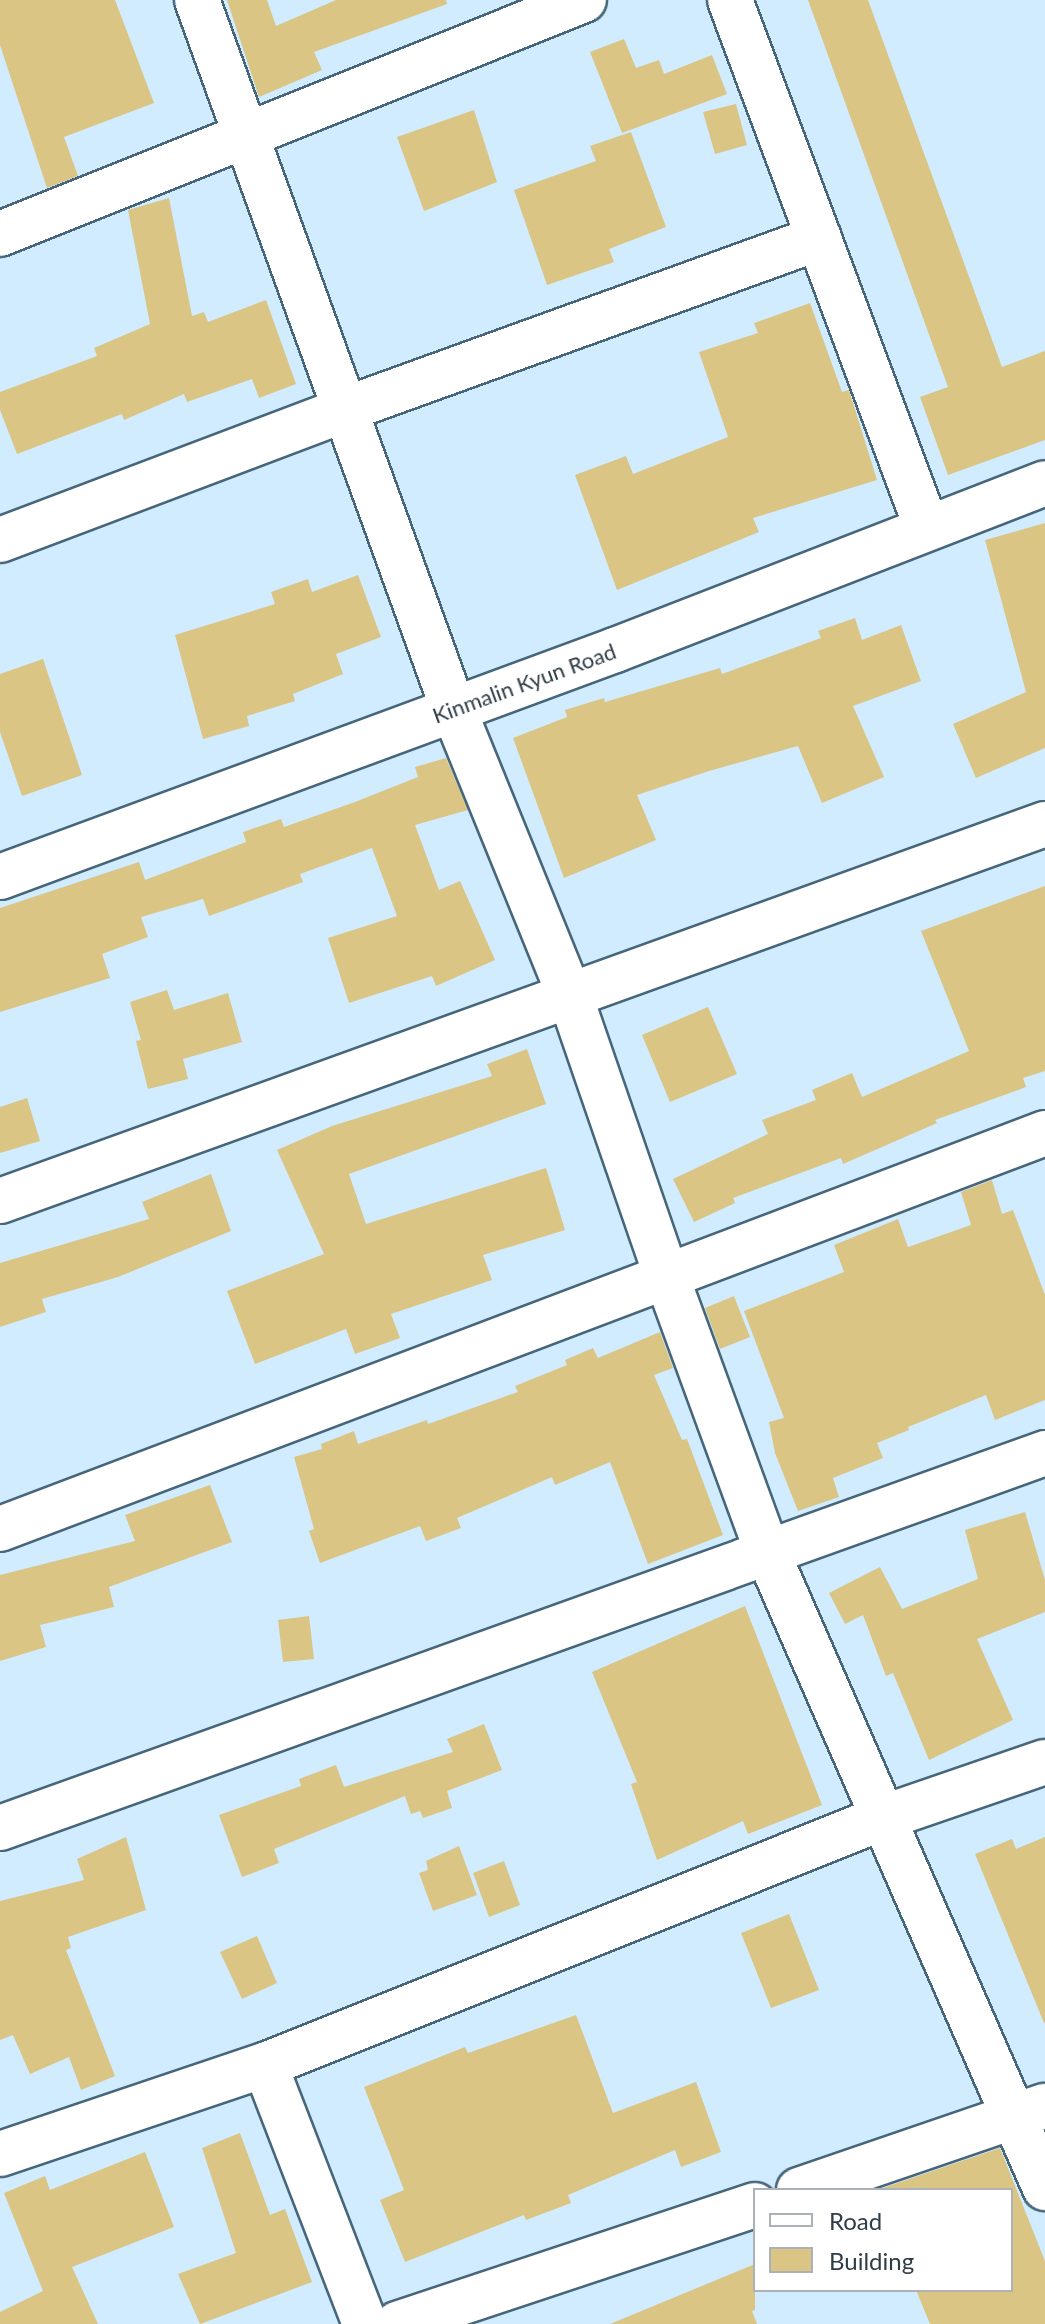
<!DOCTYPE html>
<style>
body{margin:0}
#map{position:relative;width:1045px;height:2324px;overflow:hidden;background:#d0ecfe;font-family:Lato,sans-serif}
div>[style]{position:absolute}
[style*='--x']{left:calc(var(--x)*1px);top:calc(var(--y)*1px);width:calc(var(--w)*1px);rotate:calc(var(--a)*1deg)}
.building>*{inset:0;background:#dac584}
.roads{filter:drop-shadow(2px 0 #47667a) drop-shadow(-2px 0 #47667a) drop-shadow(0 2px #47667a) drop-shadow(0 -2px #47667a)}
.street>*{height:44px;margin:-22px;padding:0 22px;transform-origin:22px;border-radius:22px;background:#fff}
span{translate:-50% -50%;white-space:nowrap;text-align:center;line-height:1.15;-webkit-text-stroke:6px #fff;paint-order:stroke}
.street-label{font-size:22px;color:#2f3d46}
.legend{position:absolute;left:753px;top:2188px;width:260px;height:104px;box-sizing:border-box;background:#fff;border:2px solid #acb1b5;margin:0;padding:10px 14px;list-style:none;font-size:24px;color:#2f3d46}
.legend li{display:flex;align-items:center;gap:16px;height:40px}
.legend b{width:40px;border:2px solid #acb1b5}
</style>
<div id="map">
<div class="building">
<i style="clip-path:polygon(0 0,115px 0,154px 103px,64px 137px,78px 176px,47px 188px,0 45px)"></i>
<i style="clip-path:polygon(227px 0,267px 0,276px 26px,336px 0,446px 0,447px 4px,314px 52px,322px 70px,259px 97px)"></i>
<i style="clip-path:polygon(808px 0,868px 0,1002px 367px,1045px 351px,1045px 440px,948px 475px,920px 397px,948px 387px)"></i>
<i style="clip-path:polygon(624px 39px,636px 68px,659px 60px,664px 74px,712px 55px,727px 94px,622px 133px,590px 52px)"></i>
<i style="clip-path:polygon(736px 104px,747px 145px,715px 154px,703px 112px)"></i>
<i style="clip-path:polygon(474px 110px,497px 182px,424px 211px,397px 137px)"></i>
<i style="clip-path:polygon(631px 132px,666px 227px,609px 249px,614px 262px,547px 285px,514px 190px,596px 161px,590px 146px)"></i>
<i style="clip-path:polygon(169px 198px,192px 316px,204px 312px,208px 322px,266px 300px,296px 384px,259px 398px,252px 379px,187px 402px,184px 394px,124px 420px,122px 414px,17px 454px,0 410px,0 392px,97px 356px,94px 348px,150px 324px,128px 210px)"></i>
<i style="clip-path:polygon(810px 303px,842px 392px,849px 390px,877px 480px,753px 518px,759px 532px,617px 590px,575px 475px,626px 456px,633px 474px,728px 437px,699px 352px,758px 333px,754px 323px)"></i>
<i style="clip-path:polygon(1045px 523px,1045px 748px,976px 778px,953px 724px,1026px 692px,985px 540px)"></i>
<i style="clip-path:polygon(358px 575px,381px 637px,336px 654px,343px 674px,293px 694px,295px 701px,247px 716px,249px 726px,203px 739px,175px 635px,275px 604px,271px 592px,308px 579px,312px 592px)"></i>
<i style="clip-path:polygon(855px 618px,862px 640px,901px 625px,921px 681px,853px 706px,884px 777px,822px 803px,798px 746px,709px 771px,637px 795px,656px 840px,564px 878px,513px 738px,567px 717px,565px 710px,604px 698px,605px 702px,720px 668px,722px 674px,821px 638px,818px 631px)"></i>
<i style="clip-path:polygon(43px 659px,82px 775px,22px 796px,0 732px,0 674px)"></i>
<i style="clip-path:polygon(446px 758px,468px 810px,415px 825px,439px 890px,460px 881px,495px 960px,436px 986px,432px 976px,349px 1003px,328px 938px,397px 916px,372px 848px,300px 874px,303px 882px,209px 916px,203px 899px,141px 917px,148px 937px,102px 954px,110px 978px,0 1012px,0 908px,139px 862px,145px 880px,246px 842px,243px 832px,281px 819px,284px 827px,355px 802px,418px 777px,415px 767px)"></i>
<i style="clip-path:polygon(1045px 886px,1045px 1071px,1023px 1078px,1026px 1087px,935px 1120px,937px 1123px,843px 1164px,841px 1158px,733px 1198px,735px 1203px,694px 1222px,673px 1179px,768px 1134px,762px 1120px,816px 1100px,812px 1090px,852px 1073px,862px 1097px,969px 1051px,921px 931px)"></i>
<i style="clip-path:polygon(167px 990px,174px 1010px,228px 993px,242px 1042px,183px 1059px,188px 1079px,148px 1089px,136px 1041px,141px 1040px,130px 1002px)"></i>
<i style="clip-path:polygon(708px 1007px,737px 1074px,670px 1102px,642px 1035px)"></i>
<i style="clip-path:polygon(527px 1049px,546px 1104px,349px 1174px,366px 1224px,546px 1168px,565px 1230px,483px 1255px,492px 1280px,391px 1314px,400px 1338px,355px 1354px,346px 1329px,255px 1364px,227px 1291px,324px 1254px,277px 1150px,332px 1126px,492px 1076px,487px 1064px)"></i>
<i style="clip-path:polygon(27px 1098px,40px 1141px,0 1153px,0 1107px)"></i>
<i style="clip-path:polygon(211px 1174px,231px 1231px,118px 1277px,42px 1299px,46px 1312px,0 1327px,0 1263px,149px 1219px,142px 1202px)"></i>
<i style="clip-path:polygon(992px 1180px,1002px 1214px,1013px 1210px,1045px 1295px,1045px 1400px,995px 1420px,986px 1395px,908px 1427px,909px 1430px,877px 1443px,883px 1458px,833px 1478px,839px 1497px,798px 1511px,775px 1453px,769px 1422px,784px 1418px,744px 1311px,844px 1272px,834px 1245px,898px 1219px,908px 1247px,971px 1225px,961px 1192px)"></i>
<i style="clip-path:polygon(734px 1296px,750px 1337px,720px 1349px,705px 1308px)"></i>
<i style="clip-path:polygon(660px 1332px,673px 1368px,654px 1375px,682px 1440px,687px 1439px,723px 1535px,648px 1564px,610px 1462px,555px 1485px,552px 1477px,457px 1518px,461px 1528px,426px 1541px,420px 1526px,320px 1563px,309px 1531px,314px 1529px,294px 1457px,322px 1449px,321px 1444px,354px 1431px,358px 1444px,427px 1420px,428px 1424px,518px 1392px,515px 1386px,567px 1365px,565px 1360px,593px 1348px,598px 1358px)"></i>
<i style="clip-path:polygon(210px 1485px,232px 1542px,109px 1587px,114px 1607px,40px 1625px,46px 1647px,0 1661px,0 1575px,135px 1541px,125px 1515px)"></i>
<i style="clip-path:polygon(1025px 1512px,1045px 1580px,1045px 1612px,977px 1639px,1013px 1720px,929px 1760px,893px 1673px,886px 1676px,863px 1615px,845px 1624px,829px 1593px,880px 1567px,902px 1609px,978px 1579px,965px 1530px)"></i>
<i style="clip-path:polygon(745px 1606px,822px 1805px,748px 1834px,743px 1821px,657px 1860px,631px 1784px,637px 1782px,592px 1672px)"></i>
<i style="clip-path:polygon(309px 1616px,314px 1659px,283px 1662px,278px 1620px)"></i>
<i style="clip-path:polygon(484px 1724px,502px 1770px,447px 1791px,452px 1808px,423px 1818px,420px 1811px,411px 1814px,405px 1796px,274px 1849px,279px 1863px,242px 1877px,219px 1815px,301px 1786px,299px 1779px,336px 1765px,344px 1787px,453px 1752px,447px 1739px)"></i>
<i style="clip-path:polygon(126px 1837px,146px 1910px,68px 1937px,71px 1948px,66px 1950px,115px 2076px,81px 2090px,69px 2057px,30px 2074px,13px 2035px,0 2040px,0 1901px,84px 1880px,77px 1859px)"></i>
<i style="clip-path:polygon(1045px 1837px,1045px 2023px,1044px 2023px,975px 1854px,1012px 1839px,1016px 1849px)"></i>
<i style="clip-path:polygon(459px 1846px,477px 1895px,433px 1911px,419px 1873px,428px 1870px,426px 1861px)"></i>
<i style="clip-path:polygon(504px 1861px,520px 1905px,489px 1917px,473px 1873px)"></i>
<i style="clip-path:polygon(789px 1914px,819px 1990px,771px 2008px,741px 1933px)"></i>
<i style="clip-path:polygon(257px 1936px,277px 1983px,242px 1999px,220px 1952px)"></i>
<i style="clip-path:polygon(576px 2015px,613px 2113px,696px 2082px,721px 2152px,681px 2167px,675px 2150px,568px 2195px,571px 2203px,526px 2220px,524px 2215px,405px 2262px,380px 2200px,404px 2190px,364px 2087px,465px 2047px,468px 2053px)"></i>
<i style="clip-path:polygon(240px 2133px,270px 2215px,285px 2209px,312px 2282px,200px 2324px,178px 2274px,236px 2253px,202px 2148px)"></i>
<i style="clip-path:polygon(1000px 2148px,1045px 2261px,1045px 2324px,930px 2324px,916px 2290px,1011px 2290px,1011px 2190px,877px 2190px)"></i>
<i style="clip-path:polygon(145px 2152px,174px 2227px,72px 2267px,98px 2324px,0 2324px,0 2312px,43px 2291px,4px 2193px,45px 2176px,50px 2190px)"></i>
<i style="clip-path:polygon(755px 2264px,755px 2310px,752px 2311px,757px 2324px,610px 2324px)"></i>
</div>
<div class="roads">
<div class="street">
<i style="--x:197;--y:0;--w:753;--a:70.12"></i>
<i style="--x:453;--y:708;--w:308;--a:67.9"></i>
<i style="--x:569;--y:993;--w:298;--a:71"></i>
<i style="--x:666;--y:1275;--w:297;--a:69.9"></i>
<i style="--x:768;--y:1554;--w:692;--a:66.4"></i>
<i style="--x:730;--y:0;--w:561;--a:69.56"></i>
<i style="--x:0;--y:234;--w:629;--a:-21.84"></i>
<i style="--x:0;--y:540;--w:370;--a:-20.7"></i>
<i style="--x:346;--y:409;--w:503;--a:-19.88"></i>
<i style="--x:0;--y:877;--w:656;--a:-20.26"></i>
<i style="--x:615;--y:650;--w:461;--a:-21.2"></i>
<i style="--x:0;--y:1201;--w:1111;--a:-19.84"></i>
<i style="--x:0;--y:1529;--w:1118;--a:-20.75"></i>
<i style="--x:0;--y:1828;--w:1110;--a:-19.74"></i>
<i style="--x:265;--y:2065;--w:278;--a:68.9"></i>
<i style="--x:0;--y:2154;--w:280;--a:-18.6"></i>
<i style="--x:265;--y:2065;--w:665;--a:-21.82"></i>
<i style="--x:882;--y:1818;--w:172;--a:-19"></i>
<i style="--x:799;--y:2190;--w:260;--a:-18.9"></i>
<i style="--x:397;--y:2324;--w:377;--a:-18.4"></i>
</div>
</div>
<div class="street-label">
<span style="left:524px;top:683px;rotate:-20deg">Kinmalin Kyun Road</span>
</div>
<ul class="legend">
<li><b style="height:10px;background:#fff"></b>Road</li>
<li><b style="height:22px;background:#dac584"></b>Building</li>
</ul>
</div>
